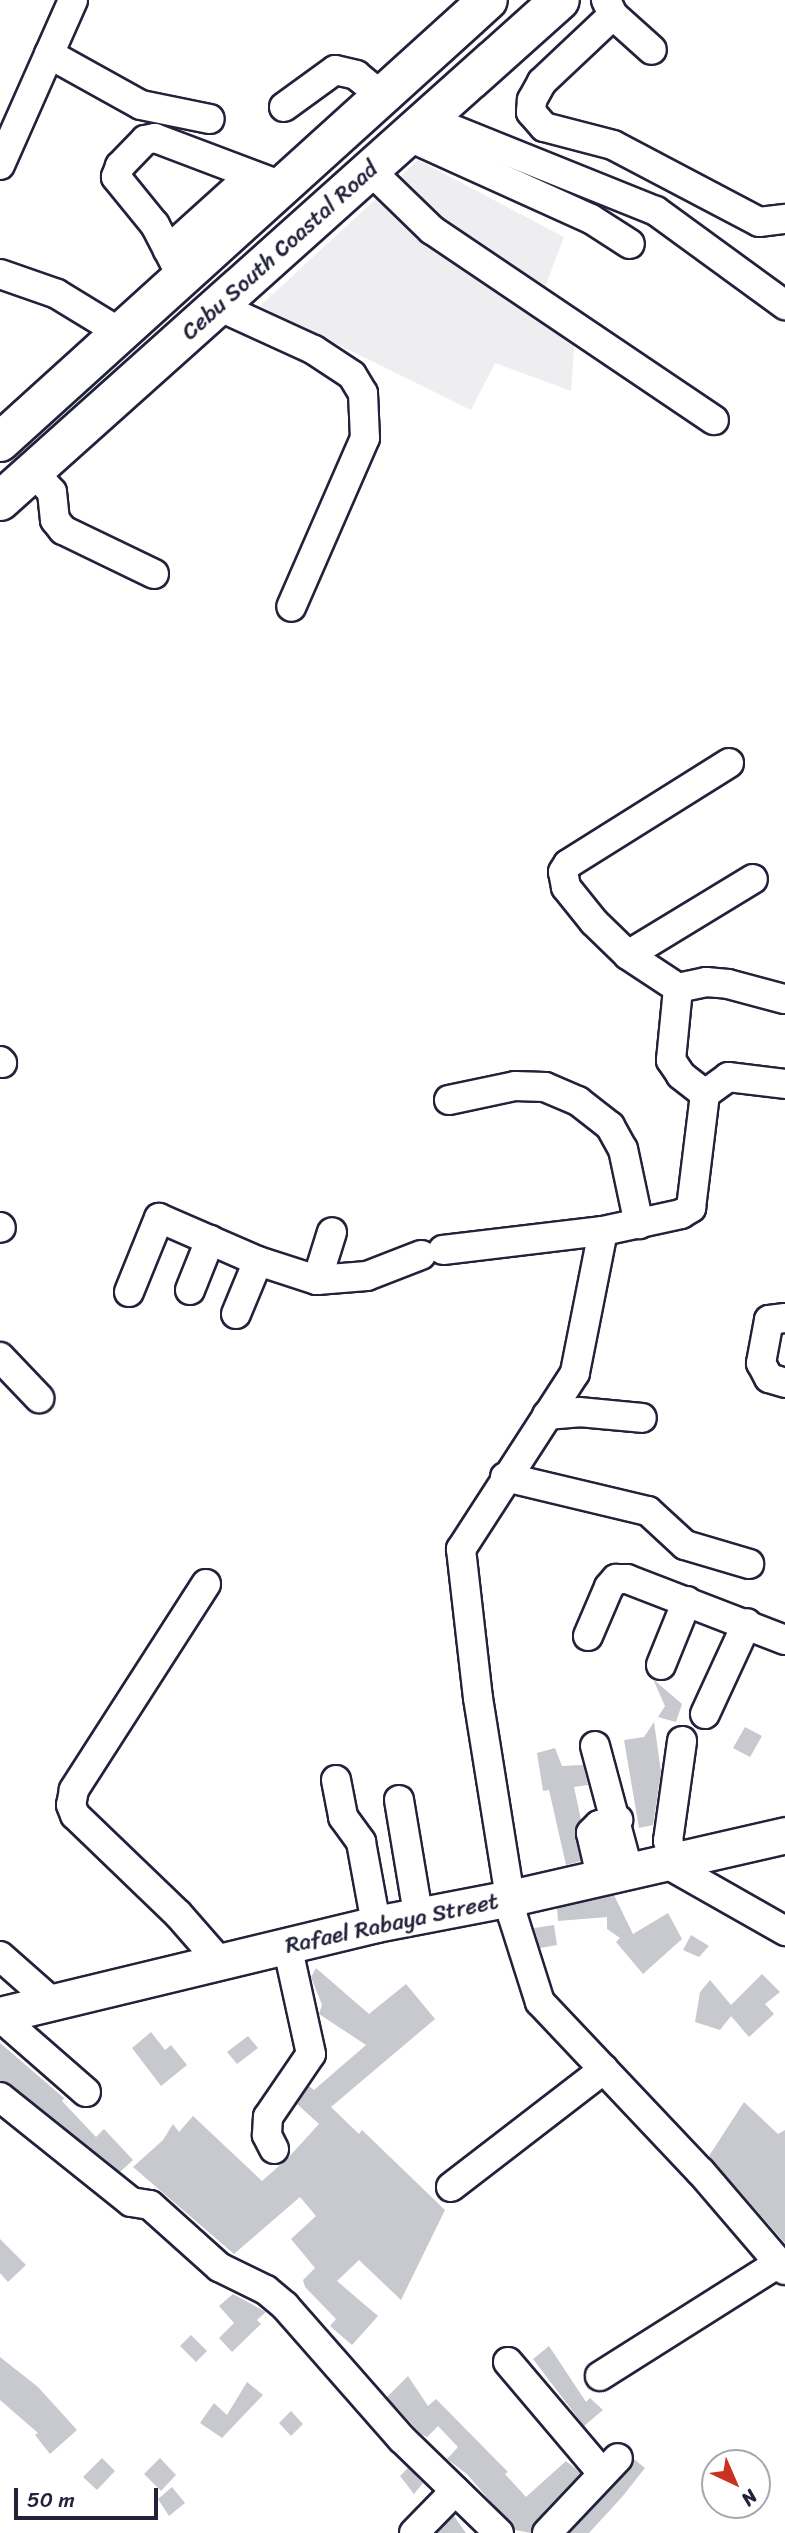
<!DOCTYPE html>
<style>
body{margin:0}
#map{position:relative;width:785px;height:2533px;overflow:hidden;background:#fff;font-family:Sriracha,sans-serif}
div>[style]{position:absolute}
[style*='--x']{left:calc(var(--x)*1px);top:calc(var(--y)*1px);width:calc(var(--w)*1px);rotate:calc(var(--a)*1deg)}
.built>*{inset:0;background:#eeeef1}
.building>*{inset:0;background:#c8c8cf}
.roads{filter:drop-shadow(2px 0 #22223b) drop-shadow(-2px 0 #22223b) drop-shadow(0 2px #22223b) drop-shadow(0 -2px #22223b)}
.minor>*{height:28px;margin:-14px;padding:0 14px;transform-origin:14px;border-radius:14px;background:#fff}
.major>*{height:35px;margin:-17.5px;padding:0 17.5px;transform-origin:17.5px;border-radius:17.5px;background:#fff}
.highway>*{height:38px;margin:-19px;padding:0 19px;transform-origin:19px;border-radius:19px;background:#fff}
span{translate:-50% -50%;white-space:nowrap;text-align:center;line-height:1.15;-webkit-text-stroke:5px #fff;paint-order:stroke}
.street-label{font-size:23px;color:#22223b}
.north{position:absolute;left:701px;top:2449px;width:70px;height:70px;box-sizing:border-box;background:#fff;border:2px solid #a7a7b1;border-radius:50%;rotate:136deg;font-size:19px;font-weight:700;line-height:28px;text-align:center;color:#22223b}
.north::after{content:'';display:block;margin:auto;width:24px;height:32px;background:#c8321e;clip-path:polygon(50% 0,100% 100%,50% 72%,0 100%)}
.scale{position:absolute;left:14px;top:2488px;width:144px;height:32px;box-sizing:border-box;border:4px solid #22223b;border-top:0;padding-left:9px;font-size:21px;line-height:24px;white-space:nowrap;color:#22223b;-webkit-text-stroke:5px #fff;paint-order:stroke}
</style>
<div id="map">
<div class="built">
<i style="clip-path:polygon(418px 160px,564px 237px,536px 311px,575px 335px,571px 391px,495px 363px,471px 410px,260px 306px)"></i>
</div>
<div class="building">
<i style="clip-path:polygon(653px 1679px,682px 1704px,676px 1722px,658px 1717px,665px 1706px)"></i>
<i style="clip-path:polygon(654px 1722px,661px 1772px,653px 1825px,639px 1828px,624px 1740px,644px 1737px)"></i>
<i style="clip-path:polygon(745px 1727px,762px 1736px,750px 1757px,733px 1748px)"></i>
<i style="clip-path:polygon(555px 1748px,562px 1766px,583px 1765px,588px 1785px,574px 1787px,581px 1820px,575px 1836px,581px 1861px,566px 1865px,549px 1790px,543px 1791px,537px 1753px)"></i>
<i style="clip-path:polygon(614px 1895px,633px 1934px,668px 1913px,682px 1939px,643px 1974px,616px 1942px,620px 1938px,607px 1929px,607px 1917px,558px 1921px,557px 1908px)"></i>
<i style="clip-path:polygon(554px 1925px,557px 1945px,540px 1948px,534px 1928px)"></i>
<i style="clip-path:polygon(691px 1935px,709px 1946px,699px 1957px,683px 1950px)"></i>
<i style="clip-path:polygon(316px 1968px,369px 2014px,406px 1984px,435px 2019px,331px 2107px,359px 2134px,362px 2130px,445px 2210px,401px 2300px,359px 2260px,337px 2281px,378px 2316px,352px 2345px,330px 2326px,336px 2319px,305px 2287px,303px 2280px,315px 2268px,291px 2239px,316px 2216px,300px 2197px,234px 2254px,133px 2167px,163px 2140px,173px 2124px,179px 2132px,193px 2116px,262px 2181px,287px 2159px,319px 2124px,297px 2104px,309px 2086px,314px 2090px,366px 2045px,319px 2014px,322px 2005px,311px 1977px)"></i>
<i style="clip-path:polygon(762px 1974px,780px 1992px,765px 2004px,774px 2014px,749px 2037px,731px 2016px,720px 2030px,695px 2022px,700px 1992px,710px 1980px,731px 2005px)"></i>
<i style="clip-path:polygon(151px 2032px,165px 2050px,171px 2045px,187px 2065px,161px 2086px,132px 2048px)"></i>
<i style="clip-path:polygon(248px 2036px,258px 2048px,237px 2064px,227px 2052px)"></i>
<i style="clip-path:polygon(0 2043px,64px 2098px,62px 2101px,96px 2137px,104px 2129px,133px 2160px,120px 2172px,10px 2084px,0 2081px)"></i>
<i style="clip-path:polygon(744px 2102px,778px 2134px,785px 2130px,785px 2243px,709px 2156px)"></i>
<i style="clip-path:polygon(0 2239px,26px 2265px,8px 2282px,0 2273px)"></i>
<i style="clip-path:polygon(233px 2294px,266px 2312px,257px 2320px,261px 2324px,232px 2352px,219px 2338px,234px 2323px,219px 2306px)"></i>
<i style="clip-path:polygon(191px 2335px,207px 2351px,196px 2362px,180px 2346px)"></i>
<i style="clip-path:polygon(549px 2346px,586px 2402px,590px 2398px,603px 2410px,584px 2426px,533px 2359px)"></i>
<i style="clip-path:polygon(0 2357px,38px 2387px,77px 2430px,50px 2454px,35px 2435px,38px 2433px,0 2400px)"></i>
<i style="clip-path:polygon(408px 2376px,428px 2406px,436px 2399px,508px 2472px,505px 2474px,526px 2497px,566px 2461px,581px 2473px,535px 2522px,531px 2533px,515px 2530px,467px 2474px,447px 2459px,458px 2447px,438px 2426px,427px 2437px,421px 2434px,387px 2397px)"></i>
<i style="clip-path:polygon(247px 2382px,263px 2395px,222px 2438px,200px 2423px,214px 2403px,227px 2415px)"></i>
<i style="clip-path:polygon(291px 2411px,303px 2424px,291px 2436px,279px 2423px)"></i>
<i style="clip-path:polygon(102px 2458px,115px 2471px,97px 2490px,83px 2477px)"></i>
<i style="clip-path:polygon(160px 2458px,176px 2475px,161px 2491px,144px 2474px)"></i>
<i style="clip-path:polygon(634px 2459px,645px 2468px,622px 2497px,589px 2533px,570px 2533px,630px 2469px)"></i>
<i style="clip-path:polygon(408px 2468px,423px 2483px,414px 2494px,400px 2476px)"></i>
<i style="clip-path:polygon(172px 2487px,185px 2503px,169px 2516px,158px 2499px)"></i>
<i style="clip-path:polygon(454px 2516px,466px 2533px,437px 2533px)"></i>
</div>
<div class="roads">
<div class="minor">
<i style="--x:606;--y:0;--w:17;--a:65"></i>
<i style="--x:613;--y:15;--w:98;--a:136.7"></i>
<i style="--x:542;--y:82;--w:21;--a:119"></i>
<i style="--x:532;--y:100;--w:12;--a:95"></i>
<i style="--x:531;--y:112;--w:20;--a:49"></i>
<i style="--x:544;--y:127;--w:71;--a:14.6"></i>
<i style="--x:613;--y:145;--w:165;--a:27.8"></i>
<i style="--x:759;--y:222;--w:26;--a:-7"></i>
<i style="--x:613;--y:15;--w:52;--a:41.9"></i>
<i style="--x:49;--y:54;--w:105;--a:29"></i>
<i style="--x:141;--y:105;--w:70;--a:11.5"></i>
<i style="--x:284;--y:107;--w:63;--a:-36"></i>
<i style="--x:335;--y:70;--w:22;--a:13"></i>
<i style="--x:356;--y:75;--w:33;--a:39"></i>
<i style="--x:427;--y:119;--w:247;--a:21.9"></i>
<i style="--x:656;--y:211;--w:160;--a:36.1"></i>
<i style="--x:407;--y:136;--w:202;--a:24.3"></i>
<i style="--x:591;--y:219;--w:46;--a:32.7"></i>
<i style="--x:0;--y:165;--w:180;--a:-66.1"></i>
<i style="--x:370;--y:170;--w:86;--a:44.1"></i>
<i style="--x:432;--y:230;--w:340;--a:34"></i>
<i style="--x:168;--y:250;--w:110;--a:-42.1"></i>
<i style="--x:0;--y:274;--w:60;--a:19.3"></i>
<i style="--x:57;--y:294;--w:75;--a:31.4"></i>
<i style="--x:182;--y:277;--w:59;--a:-117.4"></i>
<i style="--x:155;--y:225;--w:62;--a:-129.1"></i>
<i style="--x:116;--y:177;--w:12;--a:-70"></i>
<i style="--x:120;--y:166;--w:36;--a:-46"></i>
<i style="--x:145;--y:140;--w:10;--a:-11"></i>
<i style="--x:155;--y:138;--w:136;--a:20.7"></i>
<i style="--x:218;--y:306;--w:106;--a:24.6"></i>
<i style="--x:314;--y:350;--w:45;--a:33.3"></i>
<i style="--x:352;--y:375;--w:21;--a:59"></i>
<i style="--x:363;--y:393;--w:45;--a:87.5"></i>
<i style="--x:365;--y:438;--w:184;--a:113.6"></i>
<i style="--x:33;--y:471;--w:28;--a:48"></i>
<i style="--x:52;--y:492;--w:28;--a:84"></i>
<i style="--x:55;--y:520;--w:13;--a:51"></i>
<i style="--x:63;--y:530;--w:101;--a:25.8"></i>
<i style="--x:628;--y:955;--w:146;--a:-31.3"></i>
<i style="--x:678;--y:988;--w:29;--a:-12"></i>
<i style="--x:706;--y:982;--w:22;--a:5"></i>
<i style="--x:728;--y:984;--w:58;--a:15"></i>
<i style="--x:0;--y:1061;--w:3;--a:45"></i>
<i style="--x:705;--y:1094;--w:29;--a:-36"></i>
<i style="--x:728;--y:1077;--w:57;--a:7"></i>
<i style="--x:449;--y:1100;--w:67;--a:-12"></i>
<i style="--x:515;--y:1086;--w:30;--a:2"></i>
<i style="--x:545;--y:1087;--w:36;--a:23"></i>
<i style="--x:578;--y:1101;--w:41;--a:38"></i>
<i style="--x:610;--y:1126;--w:26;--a:61"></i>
<i style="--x:623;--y:1149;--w:77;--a:78"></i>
<i style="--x:0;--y:1227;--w:1;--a:45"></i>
<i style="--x:603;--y:1231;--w:145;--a:101.2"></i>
<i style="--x:575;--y:1373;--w:210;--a:122.9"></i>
<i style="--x:461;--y:1549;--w:150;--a:83.5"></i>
<i style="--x:478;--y:1698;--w:222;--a:80.9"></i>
<i style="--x:513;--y:1917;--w:89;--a:72.4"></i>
<i style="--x:540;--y:2002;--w:234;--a:46.6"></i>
<i style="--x:701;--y:2172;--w:129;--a:49.4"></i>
<i style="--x:443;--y:1250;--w:161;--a:-6.8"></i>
<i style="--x:603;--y:1231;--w:80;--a:-12.3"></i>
<i style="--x:681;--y:1214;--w:12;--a:-31"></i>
<i style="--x:691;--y:1208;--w:115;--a:-83"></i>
<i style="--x:705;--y:1094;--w:31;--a:-142"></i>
<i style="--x:681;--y:1075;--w:18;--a:-124"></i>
<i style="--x:671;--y:1060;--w:72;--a:-84.4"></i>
<i style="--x:678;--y:988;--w:60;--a:-146.6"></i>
<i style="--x:628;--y:955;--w:47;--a:-135.9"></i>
<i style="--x:594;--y:922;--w:45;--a:-128.7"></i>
<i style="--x:566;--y:887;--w:15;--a:-101"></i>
<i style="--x:563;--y:872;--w:9;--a:-58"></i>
<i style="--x:568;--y:864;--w:190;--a:-32.1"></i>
<i style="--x:317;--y:1280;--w:50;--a:-72.6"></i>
<i style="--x:190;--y:1290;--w:54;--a:-68.2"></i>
<i style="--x:129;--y:1292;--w:80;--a:-67.9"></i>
<i style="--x:159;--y:1218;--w:108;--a:23.5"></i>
<i style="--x:258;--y:1261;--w:62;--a:17.9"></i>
<i style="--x:317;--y:1280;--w:50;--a:-4.6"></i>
<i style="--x:367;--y:1276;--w:58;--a:-21.3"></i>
<i style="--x:236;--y:1314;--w:57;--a:-67.5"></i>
<i style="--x:785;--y:1318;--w:16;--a:173"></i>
<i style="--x:769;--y:1320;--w:44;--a:100.5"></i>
<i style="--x:761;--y:1363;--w:17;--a:62"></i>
<i style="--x:769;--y:1378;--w:17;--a:17"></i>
<i style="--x:0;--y:1357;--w:57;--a:46.4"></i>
<i style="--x:547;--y:1415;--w:32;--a:-5"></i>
<i style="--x:579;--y:1412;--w:63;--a:5.4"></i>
<i style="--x:505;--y:1477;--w:147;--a:13.4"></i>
<i style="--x:648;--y:1511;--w:50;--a:42.6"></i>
<i style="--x:685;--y:1545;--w:67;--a:16.5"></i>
<i style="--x:206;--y:1584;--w:245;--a:122.7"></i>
<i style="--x:74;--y:1790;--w:15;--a:101"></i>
<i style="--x:71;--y:1805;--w:11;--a:68"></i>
<i style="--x:75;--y:1815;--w:143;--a:43.9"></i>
<i style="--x:178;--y:1914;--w:64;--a:48.8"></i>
<i style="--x:588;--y:1636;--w:53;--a:-66.8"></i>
<i style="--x:609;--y:1587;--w:11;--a:-49"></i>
<i style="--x:616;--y:1579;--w:11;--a:0"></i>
<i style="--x:627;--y:1579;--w:169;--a:21.1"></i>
<i style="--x:661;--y:1665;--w:69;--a:-67.9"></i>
<i style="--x:705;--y:1714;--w:100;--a:-65.2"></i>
<i style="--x:595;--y:1746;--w:127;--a:75"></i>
<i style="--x:336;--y:1780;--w:38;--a:79"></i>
<i style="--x:343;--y:1817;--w:31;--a:54"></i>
<i style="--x:361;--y:1842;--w:83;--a:79.6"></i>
<i style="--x:399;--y:1800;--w:116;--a:80.5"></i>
<i style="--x:673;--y:1858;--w:18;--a:-106"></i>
<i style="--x:668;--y:1841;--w:101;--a:-82"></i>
<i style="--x:662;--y:1861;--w:142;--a:29.6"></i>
<i style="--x:601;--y:1876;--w:44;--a:-103.1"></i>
<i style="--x:591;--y:1833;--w:11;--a:-45"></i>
<i style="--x:599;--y:1825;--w:20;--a:-15"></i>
<i style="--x:0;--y:1956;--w:68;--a:41.4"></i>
<i style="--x:0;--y:2017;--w:114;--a:41.1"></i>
<i style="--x:0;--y:2097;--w:168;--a:38.7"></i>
<i style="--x:131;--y:2202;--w:19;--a:9"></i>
<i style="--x:150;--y:2205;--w:93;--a:41.9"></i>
<i style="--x:219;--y:2267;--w:52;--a:26.1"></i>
<i style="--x:266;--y:2290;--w:25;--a:40"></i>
<i style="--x:285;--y:2306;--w:177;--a:48.7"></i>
<i style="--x:402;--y:2439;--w:135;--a:44.1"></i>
<i style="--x:274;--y:2149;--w:16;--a:-117"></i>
<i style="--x:267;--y:2135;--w:18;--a:-87"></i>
<i style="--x:268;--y:2117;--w:76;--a:-55.7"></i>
<i style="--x:311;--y:2054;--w:112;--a:-102.4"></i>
<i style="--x:451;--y:2187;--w:193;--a:-37.6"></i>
<i style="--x:508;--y:2362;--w:145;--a:49.7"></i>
<i style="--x:600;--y:2376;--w:212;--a:-32.3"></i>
<i style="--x:414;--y:2533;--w:59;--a:-45.7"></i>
<i style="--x:547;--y:2533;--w:103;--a:-46.6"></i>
</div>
<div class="major">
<i style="--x:0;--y:2015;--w:387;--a:-13.6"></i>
<i style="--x:376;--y:1924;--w:137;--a:-10.9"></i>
<i style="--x:511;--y:1898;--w:281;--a:-12.9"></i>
</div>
<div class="highway">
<i style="--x:0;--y:442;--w:658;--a:-42.17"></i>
<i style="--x:0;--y:501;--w:751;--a:-41.82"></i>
</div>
</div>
<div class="street-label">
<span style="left:280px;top:251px;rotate:-42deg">Cebu South Coastal Road</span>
<span style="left:392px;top:1924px;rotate:-12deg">Rafael Rabaya Street</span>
</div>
<div class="north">N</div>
<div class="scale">50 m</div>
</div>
